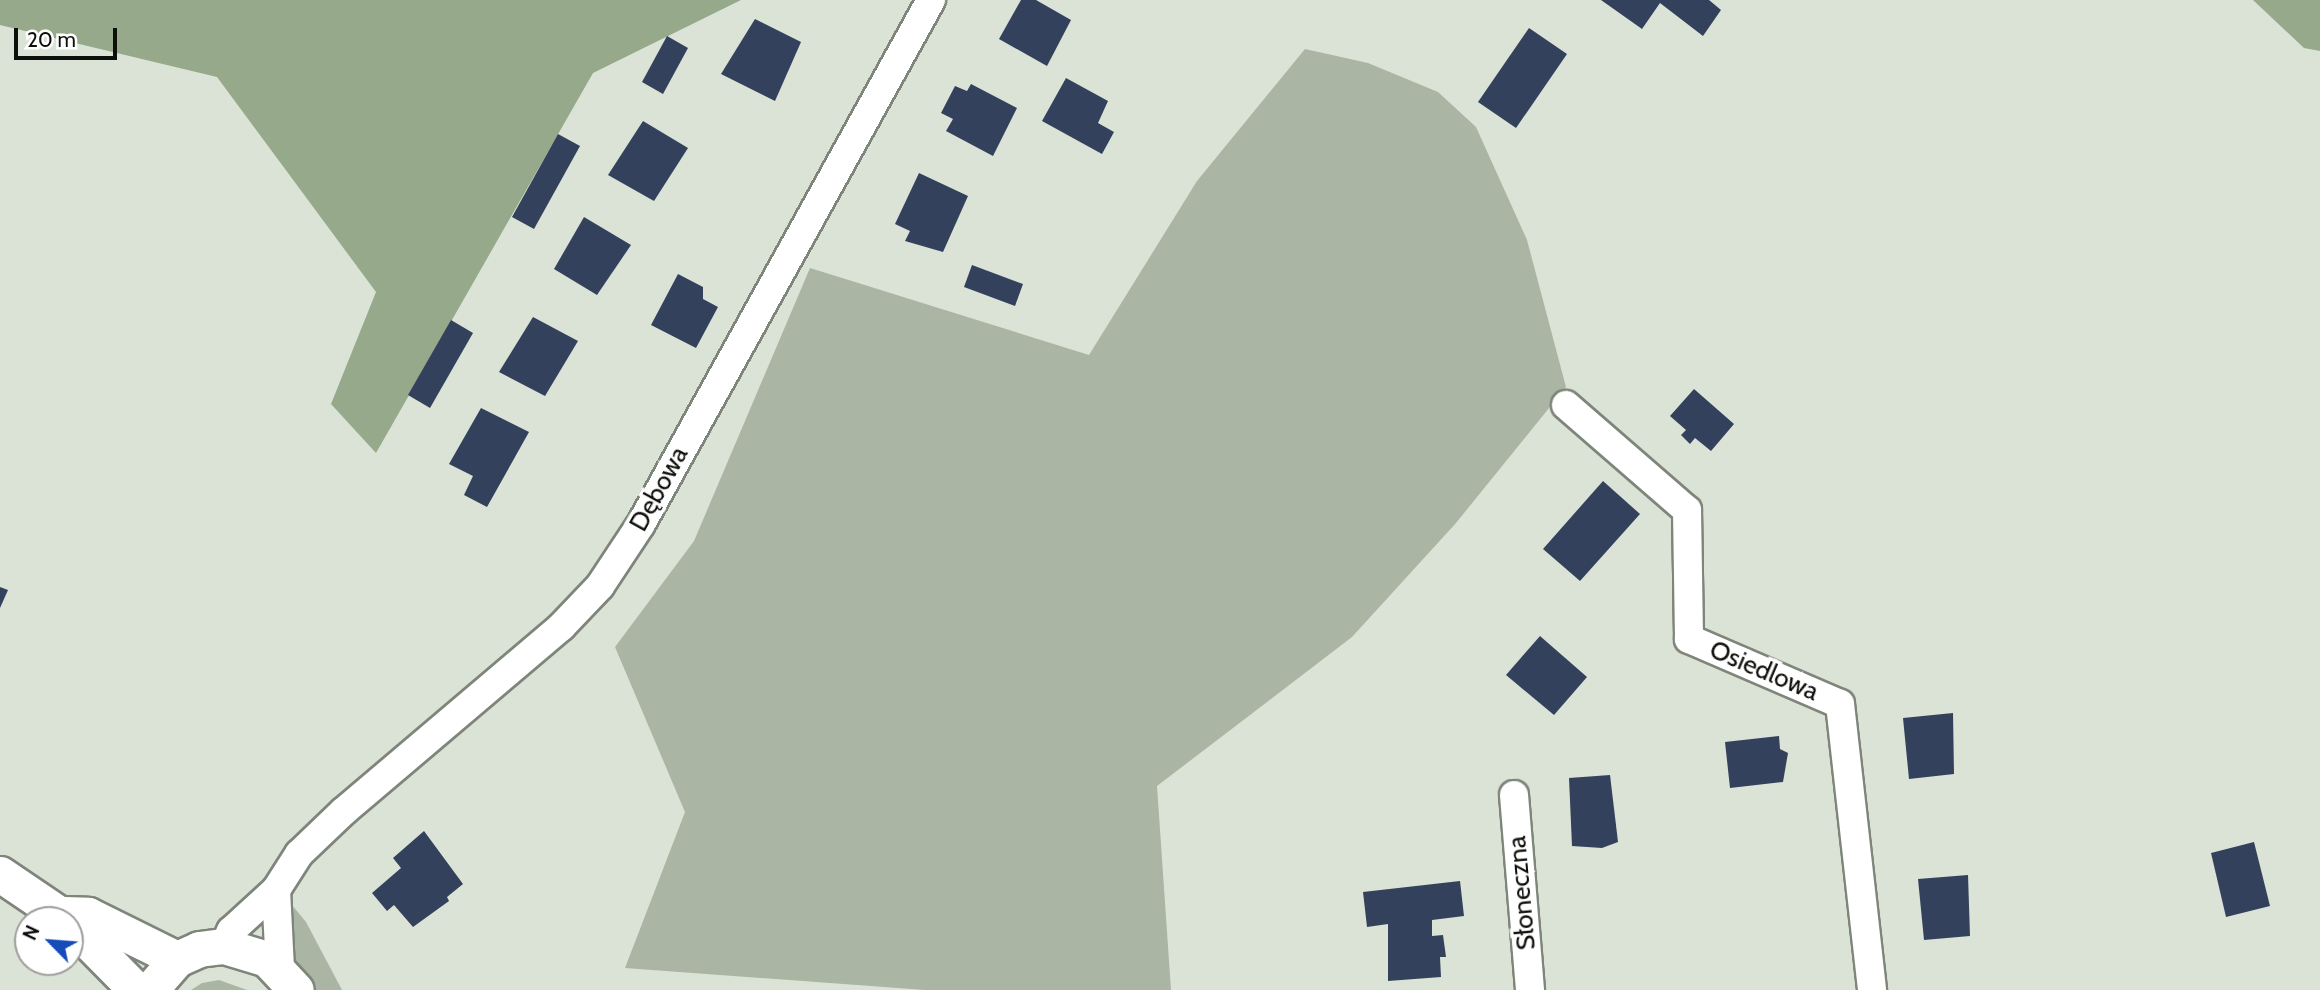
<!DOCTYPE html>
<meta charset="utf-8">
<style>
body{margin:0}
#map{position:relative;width:2320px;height:990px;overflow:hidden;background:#dae3d6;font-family:Cabin,sans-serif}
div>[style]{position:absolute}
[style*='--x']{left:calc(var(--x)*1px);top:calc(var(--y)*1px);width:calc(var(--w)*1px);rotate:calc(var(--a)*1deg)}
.green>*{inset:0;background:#aab5a3}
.forest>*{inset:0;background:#96a98a}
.building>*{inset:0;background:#33415c}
.roads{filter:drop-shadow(2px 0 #7e857a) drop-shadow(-2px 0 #7e857a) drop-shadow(0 2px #7e857a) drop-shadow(0 -2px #7e857a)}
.minor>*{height:28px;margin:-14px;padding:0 14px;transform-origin:14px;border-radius:14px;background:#fff}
.tertiary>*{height:35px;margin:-17.5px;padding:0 17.5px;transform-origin:17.5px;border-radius:17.5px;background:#fff}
span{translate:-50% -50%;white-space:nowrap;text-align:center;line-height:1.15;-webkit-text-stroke:7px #fff;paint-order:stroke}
.street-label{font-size:26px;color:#0d0f0b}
.north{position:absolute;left:14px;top:906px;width:70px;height:70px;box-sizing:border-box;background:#fff;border:2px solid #9e9f9d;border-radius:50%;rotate:295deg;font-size:19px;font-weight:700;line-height:28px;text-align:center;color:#0d0f0b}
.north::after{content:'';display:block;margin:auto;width:24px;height:32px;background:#154cb8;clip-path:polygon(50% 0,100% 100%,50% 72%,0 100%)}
.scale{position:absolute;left:14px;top:28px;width:103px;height:32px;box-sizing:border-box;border:4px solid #0d0f0b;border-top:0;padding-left:9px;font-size:21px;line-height:24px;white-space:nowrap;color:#0d0f0b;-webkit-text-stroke:5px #fff;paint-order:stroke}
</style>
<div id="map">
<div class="green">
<i style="clip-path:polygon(1305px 49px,1368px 63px,1438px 92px,1476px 127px,1527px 240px,1566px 387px,1456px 523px,1352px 637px,1157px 786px,1171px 990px,925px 990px,625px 968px,685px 812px,615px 647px,694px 541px,810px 268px,1089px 355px,1197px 181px)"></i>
<i style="clip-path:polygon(292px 905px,306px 922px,342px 990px,311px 990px,290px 963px,286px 937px)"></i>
<i style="clip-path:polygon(219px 980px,247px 990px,191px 990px,202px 983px)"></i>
</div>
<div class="forest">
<i style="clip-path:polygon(0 0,741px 0,593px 73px,376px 453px,331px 404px,376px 292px,217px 77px,0 25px)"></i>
<i style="clip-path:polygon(2253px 0,2320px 0,2320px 51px,2304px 48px)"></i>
</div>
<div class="building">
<i style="clip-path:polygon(1021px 0,1036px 0,1071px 20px,1047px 66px,999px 39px)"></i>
<i style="clip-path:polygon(1601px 0,1709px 0,1721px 10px,1703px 36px,1660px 3px,1642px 29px)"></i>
<i style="clip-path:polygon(755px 19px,801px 42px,775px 101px,721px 74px)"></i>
<i style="clip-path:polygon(1529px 28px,1567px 54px,1516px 128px,1478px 102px)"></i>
<i style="clip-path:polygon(667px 36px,688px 48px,663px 94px,642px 82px)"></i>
<i style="clip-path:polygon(1066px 78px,1108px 101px,1098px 123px,1114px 132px,1102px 154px,1042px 121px)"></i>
<i style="clip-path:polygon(971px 84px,1017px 108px,993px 156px,946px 131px,953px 119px,941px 113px,955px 86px,967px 91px)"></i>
<i style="clip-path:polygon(643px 121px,688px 148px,654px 201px,608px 175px)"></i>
<i style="clip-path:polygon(558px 134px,580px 146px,534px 229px,512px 217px)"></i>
<i style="clip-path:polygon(919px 173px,968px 196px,943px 252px,905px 241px,910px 231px,895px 224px)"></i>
<i style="clip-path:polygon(584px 217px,631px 245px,597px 295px,554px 269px)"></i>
<i style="clip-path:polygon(972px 265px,1023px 284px,1015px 306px,964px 287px)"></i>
<i style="clip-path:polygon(678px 274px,703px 287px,703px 299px,718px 307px,696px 348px,651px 325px)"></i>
<i style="clip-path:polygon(533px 317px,578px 341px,545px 396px,499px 372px)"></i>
<i style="clip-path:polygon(451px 320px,473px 333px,430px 408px,408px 395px)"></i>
<i style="clip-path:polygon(1694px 389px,1734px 424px,1711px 451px,1695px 438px,1690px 444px,1681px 435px,1686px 430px,1670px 416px)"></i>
<i style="clip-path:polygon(481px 408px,529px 432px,487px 507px,464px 495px,473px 476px,449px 464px)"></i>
<i style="clip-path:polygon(1603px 481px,1640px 514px,1580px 581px,1543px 549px)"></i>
<i style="clip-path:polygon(0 587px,8px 590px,0 608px)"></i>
<i style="clip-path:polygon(1540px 636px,1587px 677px,1554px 715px,1506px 675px)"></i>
<i style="clip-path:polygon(1953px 713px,1954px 774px,1909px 779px,1903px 718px)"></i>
<i style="clip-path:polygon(1779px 736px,1780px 749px,1788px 753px,1783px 782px,1730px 788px,1725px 742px)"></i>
<i style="clip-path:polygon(1610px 775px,1618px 842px,1602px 848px,1572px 846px,1569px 778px)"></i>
<i style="clip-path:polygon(424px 831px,463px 884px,447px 897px,449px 901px,413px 927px,394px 905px,387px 911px,372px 893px,401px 868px,393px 858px)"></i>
<i style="clip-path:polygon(2254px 842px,2270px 906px,2226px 917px,2211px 853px)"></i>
<i style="clip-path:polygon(1968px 875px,1970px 936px,1924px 940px,1918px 879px)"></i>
<i style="clip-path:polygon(1460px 881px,1464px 916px,1432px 920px,1432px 936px,1443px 935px,1446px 957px,1440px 957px,1441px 977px,1388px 981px,1388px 924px,1367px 927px,1363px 892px)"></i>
</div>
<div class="roads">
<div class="minor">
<i style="--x:1566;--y:405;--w:160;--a:41"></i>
<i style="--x:1687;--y:510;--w:129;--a:89.1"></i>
<i style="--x:1689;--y:639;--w:164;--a:23.3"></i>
<i style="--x:1840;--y:704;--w:288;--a:83.6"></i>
<i style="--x:1514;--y:795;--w:196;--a:85.3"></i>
<i style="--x:276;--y:890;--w:80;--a:87.1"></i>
<i style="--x:224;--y:946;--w:17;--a:-65"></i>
<i style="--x:231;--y:931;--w:61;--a:-42.3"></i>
<i style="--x:276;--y:890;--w:43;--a:-57.4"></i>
<i style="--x:299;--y:854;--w:62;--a:-43.7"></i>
<i style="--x:344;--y:811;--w:285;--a:-40.3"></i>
<i style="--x:561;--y:627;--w:57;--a:-46.4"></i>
<i style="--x:600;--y:586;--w:74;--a:-56.5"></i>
<i style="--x:641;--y:524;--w:599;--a:-61.04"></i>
</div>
<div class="tertiary">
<i style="--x:0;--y:874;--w:82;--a:34.1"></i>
<i style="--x:64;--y:914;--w:24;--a:2"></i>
<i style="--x:88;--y:915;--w:99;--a:26.3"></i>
<i style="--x:70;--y:923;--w:94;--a:45.4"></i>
<i style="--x:150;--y:990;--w:41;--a:-48.9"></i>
<i style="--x:177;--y:959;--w:24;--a:-24"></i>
<i style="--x:199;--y:949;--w:25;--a:-7"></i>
<i style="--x:224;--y:946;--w:45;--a:16.8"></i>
<i style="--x:267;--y:959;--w:42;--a:46.9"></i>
</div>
</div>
<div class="street-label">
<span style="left:659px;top:489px;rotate:-61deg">Dębowa</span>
<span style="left:1764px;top:671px;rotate:23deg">Osiedlowa</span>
<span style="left:1522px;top:893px;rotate:-95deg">Słoneczna</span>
</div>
<div class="north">N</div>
<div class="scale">20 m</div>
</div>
